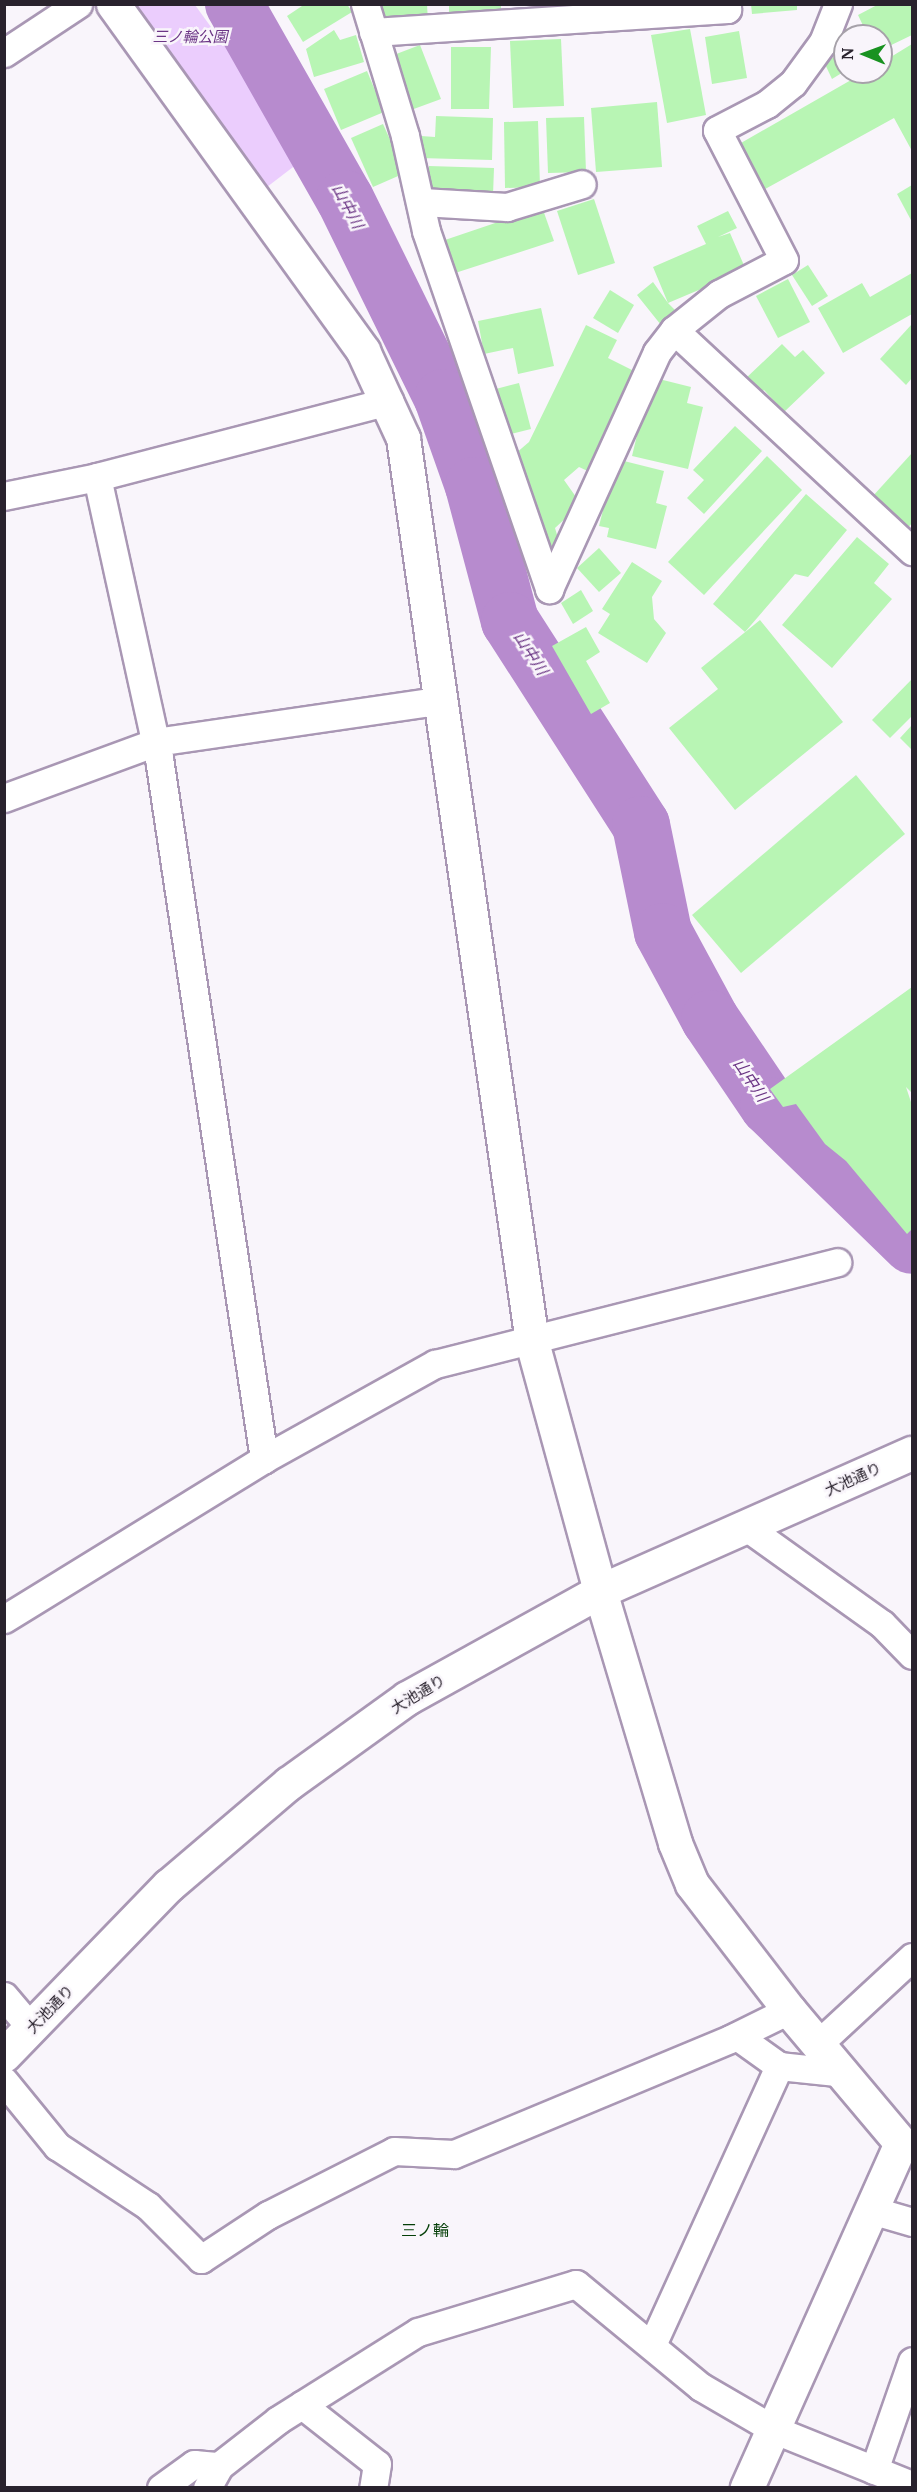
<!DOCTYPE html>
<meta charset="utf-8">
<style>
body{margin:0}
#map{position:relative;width:917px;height:2492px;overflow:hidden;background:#f9f5fb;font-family:"PT Serif","Noto Sans JP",serif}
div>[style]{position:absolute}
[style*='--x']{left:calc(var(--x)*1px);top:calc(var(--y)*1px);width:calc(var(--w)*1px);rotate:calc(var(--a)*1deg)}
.green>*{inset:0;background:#ebcdfd}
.river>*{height:58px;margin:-29px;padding:0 29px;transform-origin:29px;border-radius:29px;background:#b78bce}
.building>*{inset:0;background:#b8f5b4}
.roads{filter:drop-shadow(2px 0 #a997b4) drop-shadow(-2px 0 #a997b4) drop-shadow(0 2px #a997b4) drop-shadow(0 -2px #a997b4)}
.minor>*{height:27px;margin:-13.5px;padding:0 13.5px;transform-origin:13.5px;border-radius:13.5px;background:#fff}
.tertiary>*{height:33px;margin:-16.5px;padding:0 16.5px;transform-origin:16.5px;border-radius:16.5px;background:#fff}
span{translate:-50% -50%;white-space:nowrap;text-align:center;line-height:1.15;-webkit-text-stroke:5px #f9f5fb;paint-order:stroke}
.park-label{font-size:15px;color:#6c3686;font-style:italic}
.street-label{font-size:15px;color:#29222d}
.water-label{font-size:16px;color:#693383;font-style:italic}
.neighbourhood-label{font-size:16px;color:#053f08}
.frame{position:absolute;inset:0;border:6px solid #29222d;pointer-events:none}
.north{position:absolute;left:833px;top:24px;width:60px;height:60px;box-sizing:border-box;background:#f9f5fb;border:2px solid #a6a1a9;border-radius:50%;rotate:271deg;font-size:16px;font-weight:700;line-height:24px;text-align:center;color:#29222d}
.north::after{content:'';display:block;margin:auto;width:21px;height:27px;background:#199221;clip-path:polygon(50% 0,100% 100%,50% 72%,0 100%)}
</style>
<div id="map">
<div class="green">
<i style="clip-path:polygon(137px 5px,195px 5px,235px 60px,297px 164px,267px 187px)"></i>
</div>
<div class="river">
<i style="--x:234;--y:4;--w:224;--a:60.4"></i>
<i style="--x:345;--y:199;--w:222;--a:63.8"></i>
<i style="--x:443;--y:398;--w:93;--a:70.6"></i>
<i style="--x:474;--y:486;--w:140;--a:75.1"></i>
<i style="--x:510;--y:621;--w:242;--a:57.3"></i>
<i style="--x:641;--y:825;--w:109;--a:78.4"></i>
<i style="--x:663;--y:932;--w:99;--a:61.6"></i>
<i style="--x:710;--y:1019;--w:105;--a:55.9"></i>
<i style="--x:769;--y:1106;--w:199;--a:44.2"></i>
</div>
<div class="building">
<i style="clip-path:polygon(305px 4px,347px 4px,352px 12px,303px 42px,287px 16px)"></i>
<i style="clip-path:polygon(378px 4px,427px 4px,428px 23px,378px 24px)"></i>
<i style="clip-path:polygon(449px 4px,501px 4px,501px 17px,449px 17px)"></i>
<i style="clip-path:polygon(536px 4px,580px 4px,580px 12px,536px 12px)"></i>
<i style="clip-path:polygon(751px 4px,797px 4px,797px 10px,752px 14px)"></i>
<i style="clip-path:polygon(879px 4px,912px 4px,912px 35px,881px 50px,881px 36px,868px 36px,858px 15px)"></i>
<i style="clip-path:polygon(690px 29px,706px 115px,667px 123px,651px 35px)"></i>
<i style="clip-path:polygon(334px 30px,340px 40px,356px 35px,364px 62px,314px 77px,306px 49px)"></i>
<i style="clip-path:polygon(739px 31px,747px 78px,712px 84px,705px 37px)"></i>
<i style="clip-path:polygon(561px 39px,564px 106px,513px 108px,510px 41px)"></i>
<i style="clip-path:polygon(912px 44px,912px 151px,894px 118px,758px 193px,734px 147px,865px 72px,881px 72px,881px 63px)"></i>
<i style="clip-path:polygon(420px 45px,441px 99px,411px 110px,391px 56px)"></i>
<i style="clip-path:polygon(451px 47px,491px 47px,489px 109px,451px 109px)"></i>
<i style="clip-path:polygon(845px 52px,845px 71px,832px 79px,824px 62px)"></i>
<i style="clip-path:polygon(367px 71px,384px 112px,341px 130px,324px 89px)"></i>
<i style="clip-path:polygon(657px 102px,662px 167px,596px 172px,591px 108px)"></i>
<i style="clip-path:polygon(436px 116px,493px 118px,492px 160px,420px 158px,421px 136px,435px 137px)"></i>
<i style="clip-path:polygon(584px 117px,586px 172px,548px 173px,546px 118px)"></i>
<i style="clip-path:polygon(538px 121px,540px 187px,505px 188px,504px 122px)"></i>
<i style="clip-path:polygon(383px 124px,405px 173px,373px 187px,351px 138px)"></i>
<i style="clip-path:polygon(429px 166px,494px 168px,493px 195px,428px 192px)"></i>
<i style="clip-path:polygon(912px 185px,912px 222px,897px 194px)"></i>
<i style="clip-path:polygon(594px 199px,615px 263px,578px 275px,557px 211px)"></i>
<i style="clip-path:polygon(542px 207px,554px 241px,452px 274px,442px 241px)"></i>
<i style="clip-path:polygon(728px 211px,737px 228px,718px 237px,730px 233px,746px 270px,668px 303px,677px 312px,661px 325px,637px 295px,653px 282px,668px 303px,653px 267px,706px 244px,697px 226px)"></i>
<i style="clip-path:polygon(808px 265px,828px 296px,812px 306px,792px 275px)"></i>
<i style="clip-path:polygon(912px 273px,912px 314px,843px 353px,818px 308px,862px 283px,870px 297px)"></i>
<i style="clip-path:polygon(788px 279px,810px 322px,778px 338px,756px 296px)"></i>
<i style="clip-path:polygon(610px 290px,634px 305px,618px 333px,593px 318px)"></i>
<i style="clip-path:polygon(541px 308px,554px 366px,518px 374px,513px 348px,484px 354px,478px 321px)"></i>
<i style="clip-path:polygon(912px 324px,912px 378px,906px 385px,880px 359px)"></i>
<i style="clip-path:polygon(586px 325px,617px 340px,608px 358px,640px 374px,592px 473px,579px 467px,564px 480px,581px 504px,555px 528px,560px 545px,547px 555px,515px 454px,529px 442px)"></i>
<i style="clip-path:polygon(782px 344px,795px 357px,803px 350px,825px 373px,784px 412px,764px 390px,759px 395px,744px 380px)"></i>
<i style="clip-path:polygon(651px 377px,691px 387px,687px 403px,703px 407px,688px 469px,632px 456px)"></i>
<i style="clip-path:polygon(519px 383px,531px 429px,503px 436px,492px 390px)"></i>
<i style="clip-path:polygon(735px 426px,762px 451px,704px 514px,687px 498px,704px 480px,693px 470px)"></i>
<i style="clip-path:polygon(912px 453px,912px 523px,907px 529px,872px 497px)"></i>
<i style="clip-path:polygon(767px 456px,802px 490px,704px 595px,668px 562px)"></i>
<i style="clip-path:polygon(616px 459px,664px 471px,656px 503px,667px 506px,656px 549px,607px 537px,609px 528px,599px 526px)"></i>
<i style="clip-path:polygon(806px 494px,847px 530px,808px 577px,795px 574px,745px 632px,713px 604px)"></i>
<i style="clip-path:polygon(857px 537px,889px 564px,874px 583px,892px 599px,832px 668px,782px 625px)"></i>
<i style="clip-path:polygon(599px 548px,621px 573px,599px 592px,577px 568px)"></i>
<i style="clip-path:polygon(632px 562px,662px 581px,652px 597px,654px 619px,666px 633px,647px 663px,598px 633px,610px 614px,602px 609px)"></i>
<i style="clip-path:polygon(581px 590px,593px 611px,573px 624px,561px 603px)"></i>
<i style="clip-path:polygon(760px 620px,843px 722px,735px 810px,669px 728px,718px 689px,701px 668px)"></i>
<i style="clip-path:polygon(586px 627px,600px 652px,586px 661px,610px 703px,591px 714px,552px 646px)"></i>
<i style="clip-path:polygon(912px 679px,912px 716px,890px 738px,872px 720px)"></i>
<i style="clip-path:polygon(912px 725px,912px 750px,900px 738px)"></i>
<i style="clip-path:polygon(856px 775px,905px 834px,741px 973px,692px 915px)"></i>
<i style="clip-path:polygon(912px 987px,912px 1093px,906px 1087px,912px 1105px,912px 1229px,907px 1234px,846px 1161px,825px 1144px,796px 1104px,783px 1107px,770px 1089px)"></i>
</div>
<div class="roads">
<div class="minor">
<i style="--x:365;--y:4;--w:138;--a:73.1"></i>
<i style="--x:405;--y:136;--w:97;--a:77.5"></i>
<i style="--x:426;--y:231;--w:379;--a:71"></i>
<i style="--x:373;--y:32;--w:355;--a:-3.7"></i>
<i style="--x:727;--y:9;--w:5;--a:-90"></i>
<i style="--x:4;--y:53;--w:89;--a:-33.5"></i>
<i style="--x:422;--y:202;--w:85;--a:3.4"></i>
<i style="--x:507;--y:207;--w:78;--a:-17"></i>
<i style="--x:674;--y:330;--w:325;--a:42.9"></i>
<i style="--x:97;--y:477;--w:288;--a:77.6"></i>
<i style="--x:159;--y:758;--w:709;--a:81.48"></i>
<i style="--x:4;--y:496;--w:95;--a:-11.5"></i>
<i style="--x:97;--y:477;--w:302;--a:-14.6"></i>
<i style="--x:549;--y:589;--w:260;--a:-65.5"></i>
<i style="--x:657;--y:352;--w:28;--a:-52"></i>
<i style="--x:674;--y:330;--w:58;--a:-38.7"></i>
<i style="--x:719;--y:294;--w:73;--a:-27.6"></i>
<i style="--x:784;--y:260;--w:146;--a:-117.3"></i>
<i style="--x:717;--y:130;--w:56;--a:-27.5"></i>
<i style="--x:767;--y:104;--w:33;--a:-39"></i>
<i style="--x:793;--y:83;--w:51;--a:-53.8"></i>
<i style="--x:823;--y:42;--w:41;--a:-68.5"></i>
<i style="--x:4;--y:798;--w:162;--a:-20.2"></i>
<i style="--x:156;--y:742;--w:285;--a:-8.3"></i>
<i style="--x:745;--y:1526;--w:168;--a:35.6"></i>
<i style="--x:882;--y:1624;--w:43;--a:45.9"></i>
<i style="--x:4;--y:1619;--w:305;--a:-31.6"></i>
<i style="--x:264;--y:1459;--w:196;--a:-29.1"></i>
<i style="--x:435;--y:1364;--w:415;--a:-14.2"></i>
<i style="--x:4;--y:1996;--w:42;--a:49.8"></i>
<i style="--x:737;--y:2036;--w:52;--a:35.5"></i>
<i style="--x:779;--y:2066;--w:65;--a:6.1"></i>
<i style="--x:818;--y:2044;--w:128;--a:-42.8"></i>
<i style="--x:4;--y:2081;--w:84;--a:50.8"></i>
<i style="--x:57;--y:2146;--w:109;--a:33.4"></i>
<i style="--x:148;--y:2206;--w:75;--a:45"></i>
<i style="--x:201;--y:2259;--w:80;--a:-33.3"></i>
<i style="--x:268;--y:2215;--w:141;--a:-26.9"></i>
<i style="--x:394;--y:2151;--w:60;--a:2.9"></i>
<i style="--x:454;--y:2154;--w:299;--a:-22.6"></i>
<i style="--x:730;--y:2039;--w:66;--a:-26.2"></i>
<i style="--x:871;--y:2210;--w:43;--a:16.3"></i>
<i style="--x:652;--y:2345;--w:307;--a:-65.5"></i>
<i style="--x:302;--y:2405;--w:95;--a:38.2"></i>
<i style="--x:377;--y:2464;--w:24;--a:99"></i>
<i style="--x:874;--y:2470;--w:115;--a:-70.8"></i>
<i style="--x:161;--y:2488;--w:41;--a:-36"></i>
<i style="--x:194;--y:2464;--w:25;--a:5"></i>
<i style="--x:207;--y:2488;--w:25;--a:-61"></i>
<i style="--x:219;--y:2466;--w:75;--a:-37.9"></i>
<i style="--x:278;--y:2420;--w:165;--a:-32.2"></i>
<i style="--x:418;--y:2332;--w:165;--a:-16.9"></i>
<i style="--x:576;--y:2284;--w:162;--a:39.5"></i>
<i style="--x:701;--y:2387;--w:86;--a:30.2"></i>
<i style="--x:775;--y:2430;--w:148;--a:21.9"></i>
</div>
<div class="tertiary">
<i style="--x:113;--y:4;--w:428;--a:54.2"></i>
<i style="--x:363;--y:351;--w:96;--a:65.3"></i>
<i style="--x:403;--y:438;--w:913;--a:81.88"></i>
<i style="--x:532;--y:1342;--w:258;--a:74.7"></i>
<i style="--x:600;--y:1591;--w:263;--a:73.4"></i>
<i style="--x:675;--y:1843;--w:44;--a:67.5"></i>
<i style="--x:692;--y:1884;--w:159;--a:52.4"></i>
<i style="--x:789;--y:2010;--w:174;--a:49.9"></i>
<i style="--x:901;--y:2143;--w:378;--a:114.1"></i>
<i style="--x:4;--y:2055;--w:237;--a:-45.9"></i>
<i style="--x:169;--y:1885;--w:157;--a:-40.4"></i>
<i style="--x:289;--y:1783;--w:145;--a:-35.8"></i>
<i style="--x:407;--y:1698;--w:221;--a:-29"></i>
<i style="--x:600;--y:1591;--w:341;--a:-23.9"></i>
</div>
</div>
<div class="park-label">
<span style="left:190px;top:37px">三ノ輪公園</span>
</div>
<div class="street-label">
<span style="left:853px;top:1479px;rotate:-24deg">大池通り</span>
<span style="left:418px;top:1694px;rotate:-31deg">大池通り</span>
<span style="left:50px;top:2009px;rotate:-46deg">大池通り</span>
</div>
<div class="water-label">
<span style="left:348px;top:206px;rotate:62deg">山中川</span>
<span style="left:531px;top:653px;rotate:57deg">山中川</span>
<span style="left:751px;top:1080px;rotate:56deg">山中川</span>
</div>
<div class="neighbourhood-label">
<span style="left:425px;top:2230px">三ノ輪</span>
</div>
<div class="frame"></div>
<div class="north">N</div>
</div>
